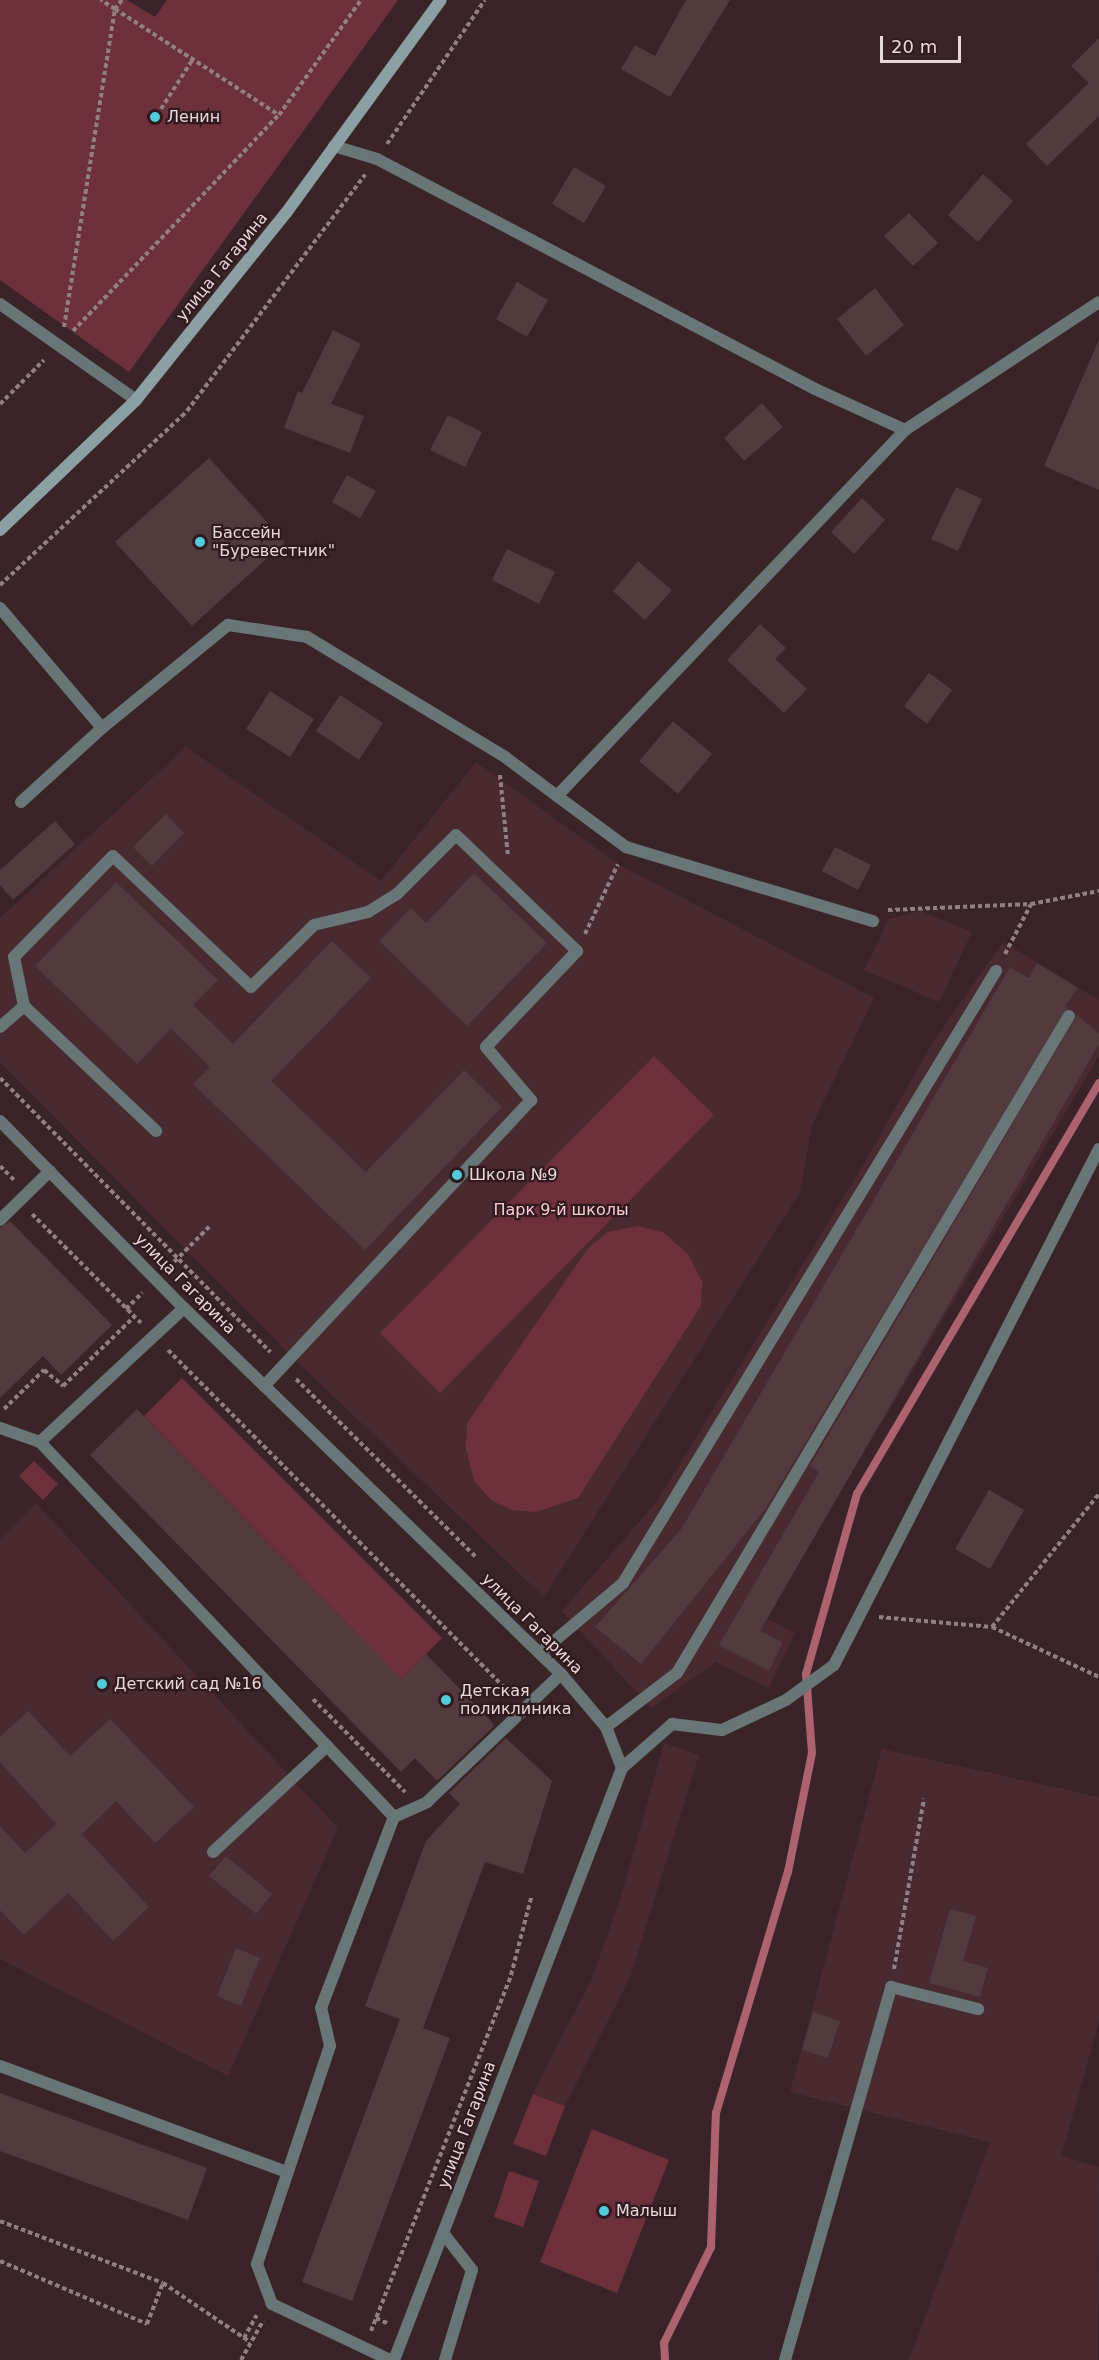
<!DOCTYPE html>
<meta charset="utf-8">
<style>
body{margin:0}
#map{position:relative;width:1099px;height:2360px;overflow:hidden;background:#3b2427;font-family:"DejaVu Sans",sans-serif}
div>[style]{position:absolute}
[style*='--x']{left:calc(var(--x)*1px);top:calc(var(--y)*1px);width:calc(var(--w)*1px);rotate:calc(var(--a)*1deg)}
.built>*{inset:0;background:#482a2f}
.green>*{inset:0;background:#6e313c}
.stream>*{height:8px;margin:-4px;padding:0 4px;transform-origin:4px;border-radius:4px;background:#ac636f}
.building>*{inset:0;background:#533a3d}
.path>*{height:4px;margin-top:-2px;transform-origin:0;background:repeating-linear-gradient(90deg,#927f81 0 4.5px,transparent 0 7.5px)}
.service>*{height:12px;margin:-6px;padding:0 6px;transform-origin:6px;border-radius:6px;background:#687678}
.minor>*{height:12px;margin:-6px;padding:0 6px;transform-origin:6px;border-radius:6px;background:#687678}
.secondary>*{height:12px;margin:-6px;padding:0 6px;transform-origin:6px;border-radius:6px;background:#8ba0a3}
.dots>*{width:16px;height:16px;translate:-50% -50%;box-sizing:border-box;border:3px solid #301a1e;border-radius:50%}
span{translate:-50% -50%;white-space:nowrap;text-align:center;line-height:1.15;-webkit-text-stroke:4.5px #301a1e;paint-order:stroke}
.poi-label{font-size:16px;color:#e8d8da}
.left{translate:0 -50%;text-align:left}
.street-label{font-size:16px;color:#e8d8da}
.park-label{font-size:16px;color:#f7ccd1}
.scale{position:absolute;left:880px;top:36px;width:81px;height:27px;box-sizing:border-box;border:3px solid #e8d8da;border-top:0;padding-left:8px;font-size:18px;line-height:21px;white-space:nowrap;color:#e8d8da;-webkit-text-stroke:4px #301a1e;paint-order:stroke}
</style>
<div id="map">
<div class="built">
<i style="clip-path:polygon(186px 747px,381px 881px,476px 762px,618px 864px,874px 998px,812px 1125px,800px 1192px,544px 1597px,291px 1356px,0 1062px,0 918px)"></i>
<i style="clip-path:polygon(921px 911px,972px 932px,939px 1002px,864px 970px,889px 919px)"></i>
<i style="clip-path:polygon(1003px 942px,1099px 1000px,1099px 1056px,766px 1618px,795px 1633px,769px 1688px,716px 1662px,651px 1708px,562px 1611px,657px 1501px,858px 1174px,933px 1042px)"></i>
<i style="clip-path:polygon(36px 1503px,338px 1828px,228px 2076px,0 1959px,0 1539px)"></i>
<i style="clip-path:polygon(664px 1743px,699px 1755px,631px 1975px,565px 2106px,533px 2094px,592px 1978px,620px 1900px)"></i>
<i style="clip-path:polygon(882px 1749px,1099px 1797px,1099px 2022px,1061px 2156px,1099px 2167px,1098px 2360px,909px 2360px,990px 2142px,790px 2092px)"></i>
</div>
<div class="green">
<i style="clip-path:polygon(0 0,127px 0,155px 17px,167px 0,398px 0,129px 372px,0 280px)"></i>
<i style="clip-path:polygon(654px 1056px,714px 1115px,440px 1393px,380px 1333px)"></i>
<i style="clip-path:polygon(638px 1226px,663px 1232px,688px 1254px,702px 1281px,701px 1306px,578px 1498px,536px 1512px,511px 1510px,491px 1500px,474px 1481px,466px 1449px,467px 1423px,589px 1247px,608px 1232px)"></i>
<i style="clip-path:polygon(182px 1378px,442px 1638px,401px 1679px,144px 1416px)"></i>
<i style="clip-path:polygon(34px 1461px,58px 1484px,43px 1500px,19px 1476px)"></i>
<i style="clip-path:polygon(533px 2094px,565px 2106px,546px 2156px,513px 2144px)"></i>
<i style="clip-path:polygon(592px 2129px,669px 2160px,617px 2293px,540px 2262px)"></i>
<i style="clip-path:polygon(509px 2171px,539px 2181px,523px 2227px,494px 2217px)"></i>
</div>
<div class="stream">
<i style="--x:665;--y:2360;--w:17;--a:-93"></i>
<i style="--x:664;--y:2343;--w:107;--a:-63.9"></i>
<i style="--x:711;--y:2247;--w:134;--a:-87.9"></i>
<i style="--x:716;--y:2113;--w:252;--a:-73.4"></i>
<i style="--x:788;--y:1872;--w:121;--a:-78.6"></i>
<i style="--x:812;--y:1753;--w:79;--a:-94.3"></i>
<i style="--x:806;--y:1674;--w:187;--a:-74.2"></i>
<i style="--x:857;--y:1494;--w:477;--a:-59.5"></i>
</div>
<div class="building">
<i style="clip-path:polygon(686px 0,730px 0,670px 97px,621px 69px,635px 45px,655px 56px)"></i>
<i style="clip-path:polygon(1099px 38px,1099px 116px,1047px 166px,1026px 144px,1089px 83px,1071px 66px)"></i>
<i style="clip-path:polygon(574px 167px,606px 186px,584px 223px,552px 204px)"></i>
<i style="clip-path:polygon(983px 174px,1013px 201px,978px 242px,948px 215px)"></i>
<i style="clip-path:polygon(909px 213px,938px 243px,913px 266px,884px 236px)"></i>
<i style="clip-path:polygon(517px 282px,548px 300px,527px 337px,496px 319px)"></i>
<i style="clip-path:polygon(875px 288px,904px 325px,866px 356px,837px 319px)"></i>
<i style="clip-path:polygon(333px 330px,361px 344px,331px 404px,364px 416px,350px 453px,284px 428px,298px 391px,302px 393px)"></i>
<i style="clip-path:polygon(1099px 340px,1099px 490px,1044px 466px)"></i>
<i style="clip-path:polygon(762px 403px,783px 427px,744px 461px,724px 438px)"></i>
<i style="clip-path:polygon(448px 415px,482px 432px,465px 467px,430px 450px)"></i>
<i style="clip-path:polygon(209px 458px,285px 542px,192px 626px,115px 542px)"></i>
<i style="clip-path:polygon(347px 475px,376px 491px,360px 518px,332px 502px)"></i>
<i style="clip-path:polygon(956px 487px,982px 499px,958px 551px,931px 539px)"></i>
<i style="clip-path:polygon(862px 498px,885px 520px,854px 554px,831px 532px)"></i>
<i style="clip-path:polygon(507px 549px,555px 572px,539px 604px,492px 580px)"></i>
<i style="clip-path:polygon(638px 561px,672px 590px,645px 620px,613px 591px)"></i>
<i style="clip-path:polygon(760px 624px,786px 648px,775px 659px,807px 689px,784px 713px,727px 660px)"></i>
<i style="clip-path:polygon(929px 673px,952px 690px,927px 724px,904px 706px)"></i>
<i style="clip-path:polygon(270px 691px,314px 719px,290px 757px,246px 729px)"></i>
<i style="clip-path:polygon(340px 695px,383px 723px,359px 760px,316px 731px)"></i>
<i style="clip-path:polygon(673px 721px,712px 754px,678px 794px,639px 761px)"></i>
<i style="clip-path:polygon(166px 814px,184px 833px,152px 866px,133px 847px)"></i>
<i style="clip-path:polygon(55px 821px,75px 844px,13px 900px,0 885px,0 870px)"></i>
<i style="clip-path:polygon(835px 847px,871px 865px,858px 890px,822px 871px)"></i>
<i style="clip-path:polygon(474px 873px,547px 943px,467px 1026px,379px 941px,411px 908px,426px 923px)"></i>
<i style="clip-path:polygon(116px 882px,218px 980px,193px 1005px,233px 1044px,332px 941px,371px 978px,271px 1081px,366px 1172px,464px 1070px,502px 1107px,365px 1250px,193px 1084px,210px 1067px,171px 1029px,137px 1064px,35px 966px)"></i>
<i style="clip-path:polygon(1037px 963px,1078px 988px,1065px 1006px,1068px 1008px,766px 1508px,641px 1664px,595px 1627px,682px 1528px,1010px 967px,1029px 978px)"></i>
<i style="clip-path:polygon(1077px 1015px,1099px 1033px,1099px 1044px,760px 1631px,783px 1642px,769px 1671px,719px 1645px,819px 1472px,810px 1466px)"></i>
<i style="clip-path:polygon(10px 1221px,112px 1325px,61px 1375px,43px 1356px,0 1398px,0 1228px)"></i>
<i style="clip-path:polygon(137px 1409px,401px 1679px,426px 1654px,490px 1720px,494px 1726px,437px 1781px,415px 1758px,401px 1772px,90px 1455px)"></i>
<i style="clip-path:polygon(989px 1490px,1024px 1510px,990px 1569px,955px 1549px)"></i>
<i style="clip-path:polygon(28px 1711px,70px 1756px,110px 1719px,194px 1807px,155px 1843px,116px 1801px,82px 1834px,149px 1907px,113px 1941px,68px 1893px,24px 1935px,0 1910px,0 1826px,25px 1853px,56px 1824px,0 1762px,0 1737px)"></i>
<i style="clip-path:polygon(506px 1738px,552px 1781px,523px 1874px,485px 1862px,423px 2028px,450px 2038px,352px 2301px,302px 2282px,400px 2019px,365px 2006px,426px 1841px,460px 1804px,449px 1793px)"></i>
<i style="clip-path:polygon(226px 1856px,272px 1894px,256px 1914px,209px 1876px)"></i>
<i style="clip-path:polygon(950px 1909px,976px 1916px,963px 1961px,988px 1968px,980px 1997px,929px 1983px)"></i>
<i style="clip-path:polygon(236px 1948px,260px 1958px,241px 2006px,217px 1996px)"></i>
<i style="clip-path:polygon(813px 2012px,840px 2021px,828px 2058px,802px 2050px)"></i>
<i style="clip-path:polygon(0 2093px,207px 2168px,188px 2220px,0 2151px)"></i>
</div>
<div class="path">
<i style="--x:122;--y:0;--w:11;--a:128"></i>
<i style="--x:115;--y:9;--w:195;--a:32.9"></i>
<i style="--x:161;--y:109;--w:59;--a:-57.4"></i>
<i style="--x:387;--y:144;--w:174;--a:-55.8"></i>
<i style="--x:64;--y:327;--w:322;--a:-80.9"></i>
<i style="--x:115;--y:9;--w:17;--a:-147"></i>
<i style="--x:73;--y:331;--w:298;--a:-46.4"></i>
<i style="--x:279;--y:115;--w:141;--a:-54.5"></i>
<i style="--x:0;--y:404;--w:62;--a:-45"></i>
<i style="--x:0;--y:585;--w:255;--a:-42.9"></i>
<i style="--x:187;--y:411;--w:296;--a:-53"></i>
<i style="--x:500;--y:775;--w:82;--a:84.4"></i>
<i style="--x:888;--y:910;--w:143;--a:-2.4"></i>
<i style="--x:585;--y:934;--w:77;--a:-64.8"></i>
<i style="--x:1005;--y:954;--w:56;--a:-62.5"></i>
<i style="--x:1031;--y:904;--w:69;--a:-10.8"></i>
<i style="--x:0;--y:1078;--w:385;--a:45.4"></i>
<i style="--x:0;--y:1166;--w:20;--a:45"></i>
<i style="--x:32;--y:1214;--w:154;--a:45"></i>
<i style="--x:169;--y:1267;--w:57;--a:-45"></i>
<i style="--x:126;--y:1309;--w:23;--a:-45"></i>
<i style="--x:168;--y:1350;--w:487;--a:45.1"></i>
<i style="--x:296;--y:1379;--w:252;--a:44.7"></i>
<i style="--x:4;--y:1409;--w:56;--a:-44.3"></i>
<i style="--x:44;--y:1370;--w:25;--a:40"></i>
<i style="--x:63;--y:1386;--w:99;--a:-44.2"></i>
<i style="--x:879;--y:1617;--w:113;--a:5.1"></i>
<i style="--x:992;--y:1627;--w:118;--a:25"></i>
<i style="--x:992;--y:1627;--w:171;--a:-51.2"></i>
<i style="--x:313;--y:1699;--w:131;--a:45.3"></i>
<i style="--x:894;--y:1969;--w:173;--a:-80"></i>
<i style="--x:0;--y:2221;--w:174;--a:20.8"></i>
<i style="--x:163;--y:2283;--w:105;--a:34.1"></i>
<i style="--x:0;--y:2261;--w:160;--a:23.2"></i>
<i style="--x:147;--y:2324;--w:44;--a:-68.7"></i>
<i style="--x:376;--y:2318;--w:14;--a:25"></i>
<i style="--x:371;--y:2331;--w:383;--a:-68.5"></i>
<i style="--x:511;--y:1975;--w:80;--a:-75.4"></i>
<i style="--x:244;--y:2338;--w:26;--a:-61"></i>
<i style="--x:241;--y:2360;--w:45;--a:-60.6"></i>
</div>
<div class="service">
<i style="--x:0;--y:304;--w:166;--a:35.2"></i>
<i style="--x:557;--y:796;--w:86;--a:36.5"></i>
<i style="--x:626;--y:847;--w:258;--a:16.7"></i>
<i style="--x:21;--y:802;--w:110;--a:-42.4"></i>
<i style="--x:24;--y:1006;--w:50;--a:-101.5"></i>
<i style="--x:14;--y:957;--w:141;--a:-45.6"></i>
<i style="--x:113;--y:856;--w:190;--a:43.5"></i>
<i style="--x:251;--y:987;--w:88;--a:-44.5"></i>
<i style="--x:314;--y:925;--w:56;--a:-13.5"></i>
<i style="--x:368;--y:912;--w:34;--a:-32"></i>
<i style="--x:397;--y:894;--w:83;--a:-45"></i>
<i style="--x:456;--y:835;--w:168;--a:43.8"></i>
<i style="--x:577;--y:951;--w:132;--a:133.5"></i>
<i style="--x:486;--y:1047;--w:70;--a:49.7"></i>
<i style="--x:531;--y:1100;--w:391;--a:133"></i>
<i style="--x:0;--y:1027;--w:32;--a:-41"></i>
<i style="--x:24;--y:1006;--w:182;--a:43.4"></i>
<i style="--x:0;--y:1220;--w:70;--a:-44.4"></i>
<i style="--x:184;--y:1308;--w:197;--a:137.1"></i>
<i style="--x:40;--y:1442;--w:516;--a:46.65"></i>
<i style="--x:0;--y:1428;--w:42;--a:19.3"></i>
<i style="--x:540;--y:1653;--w:109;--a:-40.1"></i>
<i style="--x:623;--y:1583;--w:717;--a:-58.64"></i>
<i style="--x:606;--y:1727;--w:89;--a:-37.3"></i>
<i style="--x:677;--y:1673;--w:765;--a:-59.18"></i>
<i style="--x:622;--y:1768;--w:67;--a:-41.3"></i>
<i style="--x:672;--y:1724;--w:50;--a:6.8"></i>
<i style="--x:722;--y:1730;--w:71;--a:-25.1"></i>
<i style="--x:786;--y:1700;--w:59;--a:-36.1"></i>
<i style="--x:834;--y:1665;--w:580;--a:-62.82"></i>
<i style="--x:213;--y:1852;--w:156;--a:-42.9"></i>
<i style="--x:0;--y:2066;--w:306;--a:20.3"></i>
<i style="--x:443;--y:2233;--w:47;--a:51.9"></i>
<i style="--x:472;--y:2270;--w:94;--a:106.7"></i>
<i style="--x:390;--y:2360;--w:131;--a:-154.6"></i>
<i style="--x:272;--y:2304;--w:43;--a:-110.6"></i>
<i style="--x:257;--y:2264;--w:230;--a:-71.5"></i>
<i style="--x:330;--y:2046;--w:39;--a:-103"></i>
<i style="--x:321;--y:2008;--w:204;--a:-69.1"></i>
<i style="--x:394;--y:1817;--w:36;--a:-24"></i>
<i style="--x:427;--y:1802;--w:185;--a:-43.7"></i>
<i style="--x:785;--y:2360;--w:388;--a:-74.1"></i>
<i style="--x:891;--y:1987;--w:90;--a:14.2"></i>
</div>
<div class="minor">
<i style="--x:334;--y:146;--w:45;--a:16.8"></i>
<i style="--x:377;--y:159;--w:495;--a:27.7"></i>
<i style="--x:815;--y:389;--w:99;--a:24.5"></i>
<i style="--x:905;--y:430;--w:232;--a:-33.4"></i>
<i style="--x:0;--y:608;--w:157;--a:49.6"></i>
<i style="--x:102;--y:728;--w:163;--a:-39.3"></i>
<i style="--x:228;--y:625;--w:80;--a:8.6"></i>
<i style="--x:307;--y:637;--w:232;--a:31.2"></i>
<i style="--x:505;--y:757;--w:65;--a:36.9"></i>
<i style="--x:557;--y:796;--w:505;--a:-46.44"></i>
<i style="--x:0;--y:1121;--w:262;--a:45.5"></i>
<i style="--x:184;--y:1308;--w:525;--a:44.15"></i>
<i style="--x:561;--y:1674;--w:70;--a:49.7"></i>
<i style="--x:606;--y:1727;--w:44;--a:68.7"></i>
<i style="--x:622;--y:1768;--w:634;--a:111.06"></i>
</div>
<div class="secondary">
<i style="--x:0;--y:530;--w:188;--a:-43.7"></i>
<i style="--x:136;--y:400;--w:240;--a:-51.3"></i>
<i style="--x:286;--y:213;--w:263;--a:-54"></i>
</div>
<div class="dots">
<i style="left:155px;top:117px;background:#53cbdb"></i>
<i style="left:200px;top:542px;background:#53cbdb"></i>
<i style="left:457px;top:1175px;background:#53cbdb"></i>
<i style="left:102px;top:1684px;background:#53cbdb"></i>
<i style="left:446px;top:1700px;background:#53cbdb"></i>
<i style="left:604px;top:2211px;background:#53cbdb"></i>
</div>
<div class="poi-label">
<span class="left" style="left:167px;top:117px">Ленин</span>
<span class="left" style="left:212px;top:542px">Бассейн<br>"Буревестник"</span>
<span class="left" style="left:469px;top:1175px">Школа №9</span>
<span class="left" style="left:114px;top:1684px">Детский сад №16</span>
<span class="left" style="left:460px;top:1700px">Детская<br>поликлиника</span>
<span class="left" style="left:616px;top:2211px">Малыш</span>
</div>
<div class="street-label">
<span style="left:222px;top:267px;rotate:-51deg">улица Гагарина</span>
<span style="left:185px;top:1284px;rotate:45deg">улица Гагарина</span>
<span style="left:532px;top:1624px;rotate:45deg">улица Гагарина</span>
<span style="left:467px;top:2125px;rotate:-69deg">улица Гагарина</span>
</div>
<div class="park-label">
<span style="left:561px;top:1210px">Парк 9-й школы</span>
</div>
<div class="scale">20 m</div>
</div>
